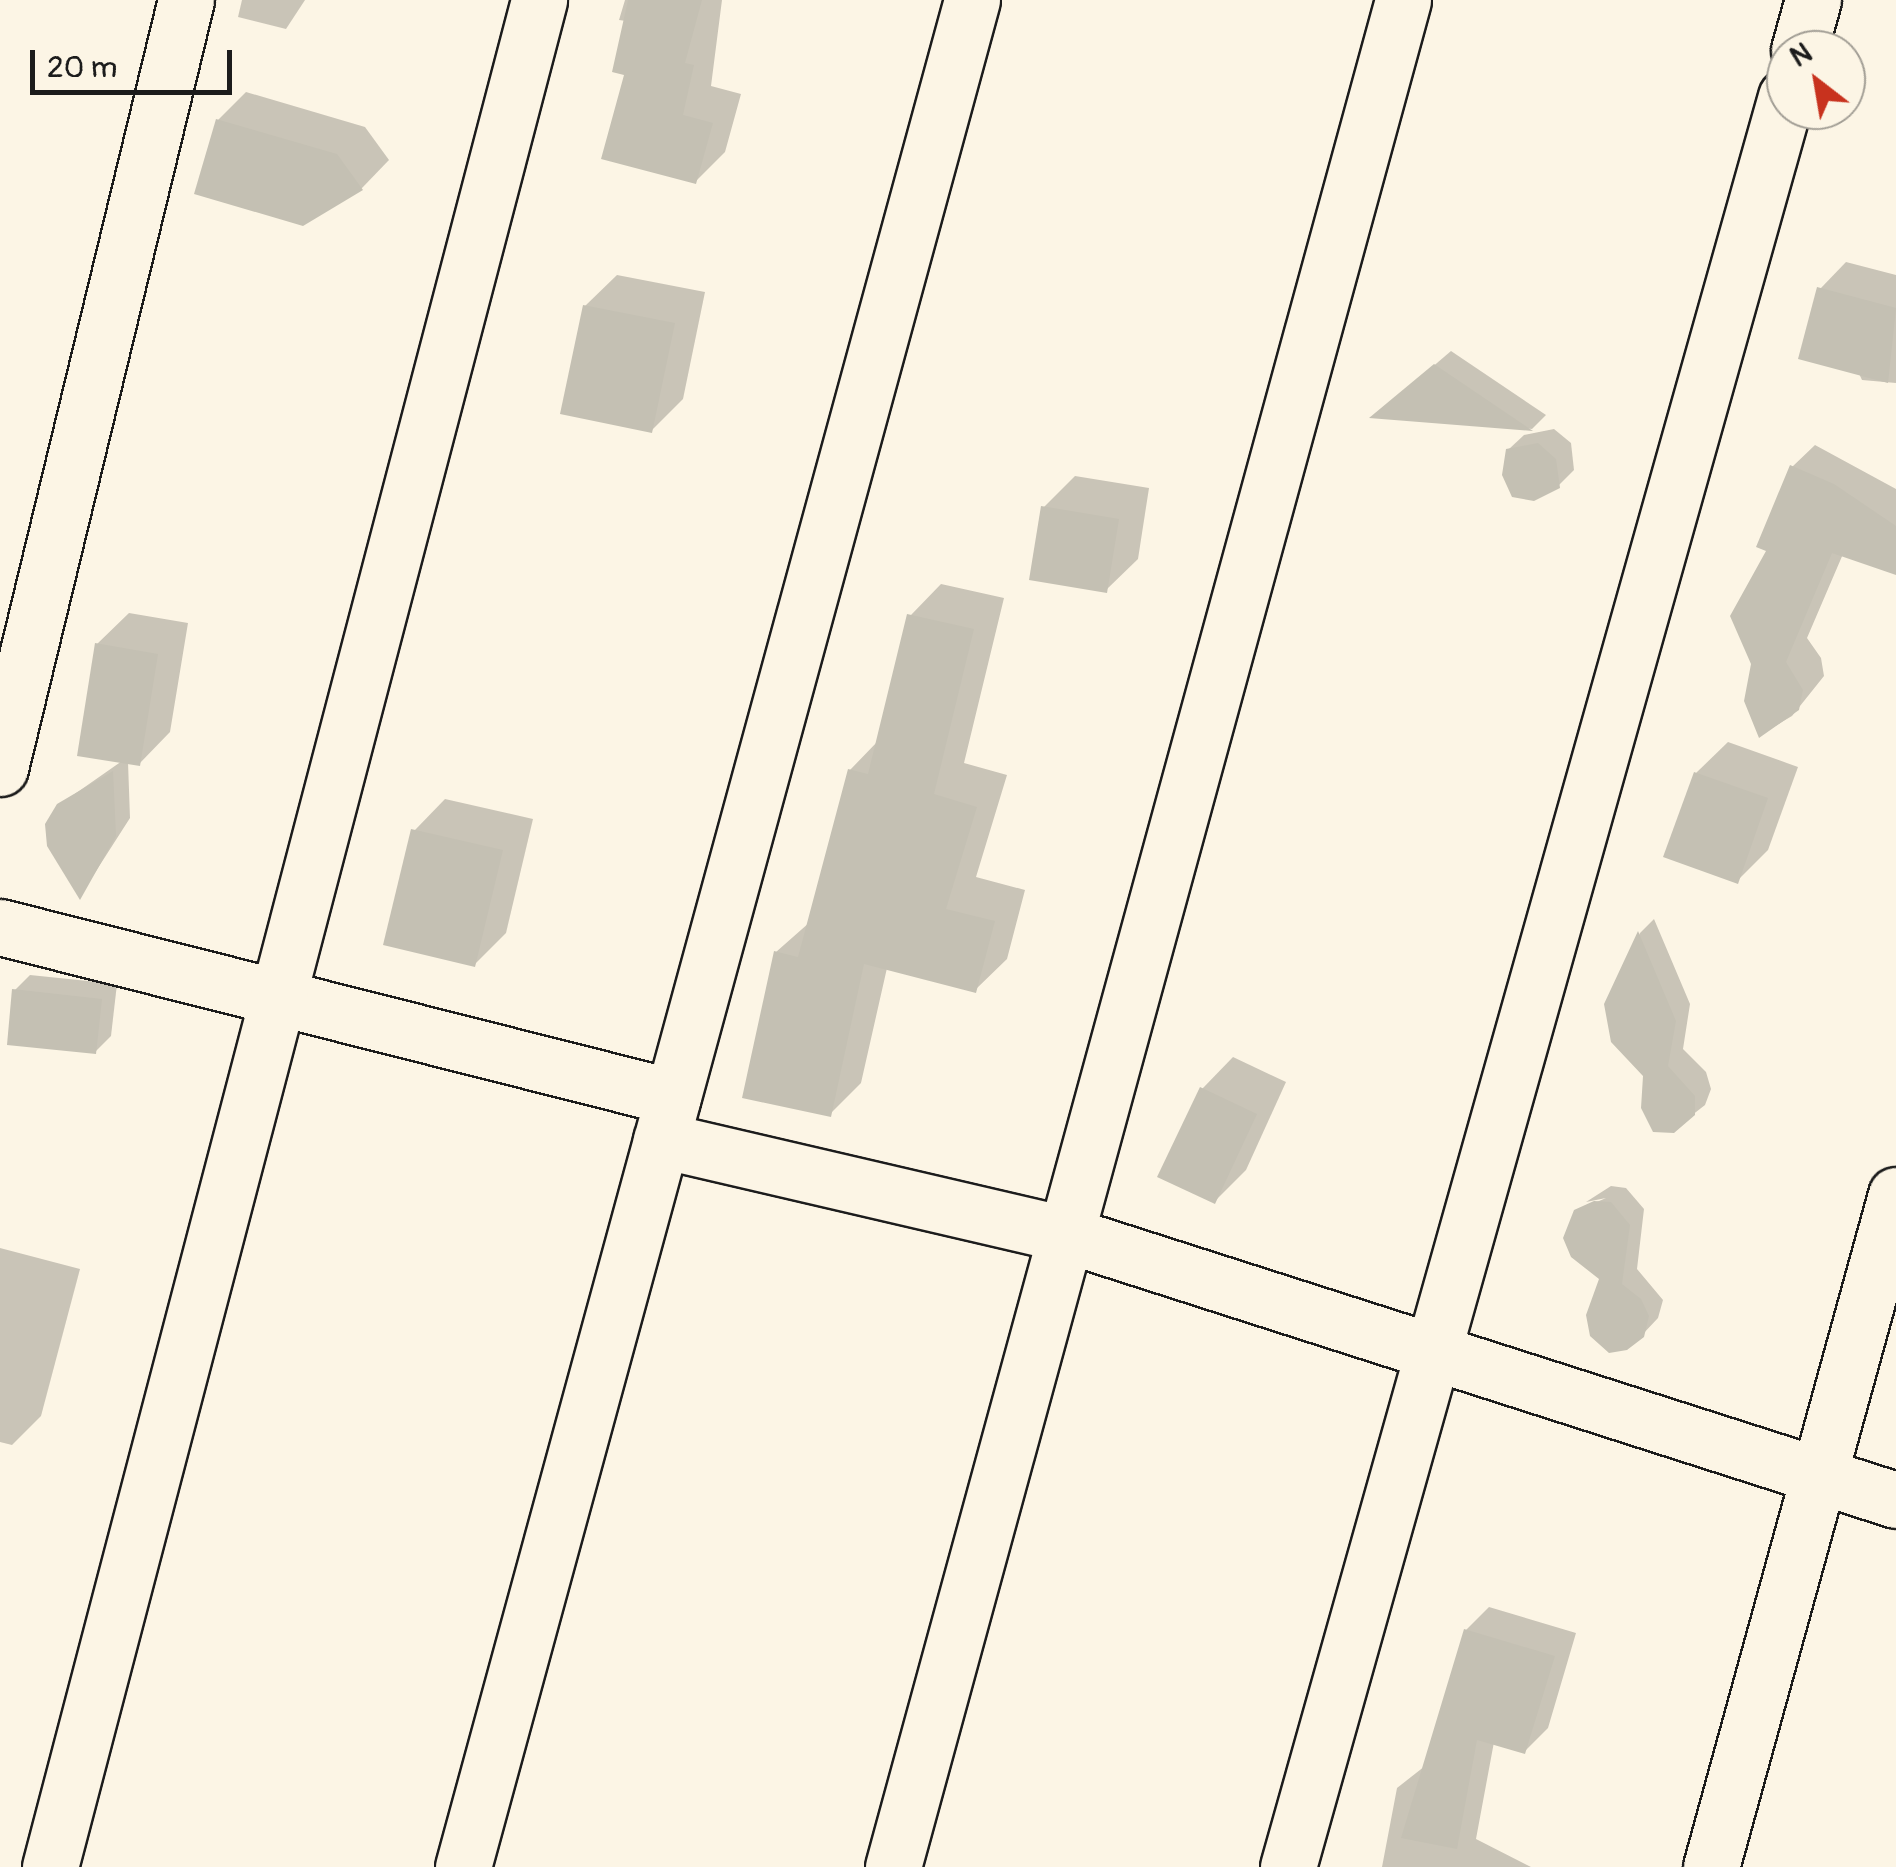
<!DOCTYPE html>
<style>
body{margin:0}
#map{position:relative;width:1896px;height:1867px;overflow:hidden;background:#fcf5e5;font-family:Pangolin,sans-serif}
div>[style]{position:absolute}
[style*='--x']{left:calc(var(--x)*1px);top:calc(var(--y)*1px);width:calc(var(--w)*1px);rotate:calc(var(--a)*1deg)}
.shadow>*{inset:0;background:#0003}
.building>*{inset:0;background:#c4c0b3}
.roads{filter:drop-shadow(2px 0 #1c1c1c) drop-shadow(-2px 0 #1c1c1c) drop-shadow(0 2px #1c1c1c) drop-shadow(0 -2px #1c1c1c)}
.minor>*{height:55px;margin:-27.5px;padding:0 27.5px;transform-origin:27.5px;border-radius:27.5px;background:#fcf5e5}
span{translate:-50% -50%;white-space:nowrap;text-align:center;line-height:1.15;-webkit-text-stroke:8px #fcf5e5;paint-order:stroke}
.north{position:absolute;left:1766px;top:30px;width:100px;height:100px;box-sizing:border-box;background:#fcf5e5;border:2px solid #a29e95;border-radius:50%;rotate:329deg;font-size:28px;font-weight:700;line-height:40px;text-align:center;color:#1c1c1c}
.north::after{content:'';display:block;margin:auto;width:35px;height:45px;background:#c8321e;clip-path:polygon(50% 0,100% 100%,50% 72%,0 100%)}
.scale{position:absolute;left:30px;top:50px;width:202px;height:45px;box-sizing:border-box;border:5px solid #1c1c1c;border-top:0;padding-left:12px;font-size:30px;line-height:35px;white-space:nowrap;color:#1c1c1c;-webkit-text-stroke:8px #fcf5e5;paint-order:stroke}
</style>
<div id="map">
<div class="shadow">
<i style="clip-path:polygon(242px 0,305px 0,286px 29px,238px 17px)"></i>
<i style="clip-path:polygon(625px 0,722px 0,711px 86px,741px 94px,725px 152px,696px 181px,627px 73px,626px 21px,619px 20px)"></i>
<i style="clip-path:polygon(246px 92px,365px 127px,389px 160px,362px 188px,303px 223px,218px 120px)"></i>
<i style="clip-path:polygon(1846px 262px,1896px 275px,1896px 383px,1862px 380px,1820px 289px)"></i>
<i style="clip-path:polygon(617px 275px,705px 292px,683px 399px,652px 430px,585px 306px)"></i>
<i style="clip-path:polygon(1451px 351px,1546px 415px,1532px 429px,1375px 416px)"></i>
<i style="clip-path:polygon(1554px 429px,1571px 443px,1574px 470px,1558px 486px,1508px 450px,1524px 435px)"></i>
<i style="clip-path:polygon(1815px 445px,1896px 489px,1896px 573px,1843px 554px,1807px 638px,1821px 658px,1824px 676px,1792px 716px,1760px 735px,1769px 550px,1792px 467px)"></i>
<i style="clip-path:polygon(1075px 476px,1149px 488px,1138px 559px,1106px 590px,1044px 507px)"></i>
<i style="clip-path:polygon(941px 584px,1004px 598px,964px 763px,1007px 775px,976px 877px,1025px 890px,1007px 959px,975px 990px,887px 968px,861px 1083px,830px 1114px,776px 952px,810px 922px,850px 770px,878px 741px,910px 616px)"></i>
<i style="clip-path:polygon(129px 613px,188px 623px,170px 732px,139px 764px,128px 762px,130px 818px,80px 896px,59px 805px,122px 761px,97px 644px)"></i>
<i style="clip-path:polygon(1728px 742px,1798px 767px,1768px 850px,1737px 881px,1696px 773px)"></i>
<i style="clip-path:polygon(445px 799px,533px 819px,506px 933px,474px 965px,414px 831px)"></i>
<i style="clip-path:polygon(1654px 919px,1690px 1004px,1683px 1049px,1706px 1072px,1711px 1089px,1705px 1105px,1673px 1130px,1607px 1005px,1640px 933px)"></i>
<i style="clip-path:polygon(30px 975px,117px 984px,111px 1036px,95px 1052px,15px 990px)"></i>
<i style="clip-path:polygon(1233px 1057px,1286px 1082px,1246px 1170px,1215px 1201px,1202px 1089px)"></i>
<i style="clip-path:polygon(1611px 1186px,1626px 1188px,1644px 1209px,1637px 1269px,1663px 1300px,1658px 1318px,1642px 1335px,1602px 1278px,1576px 1211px,1606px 1198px,1586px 1202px)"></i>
<i style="clip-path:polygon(0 1248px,80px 1269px,41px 1416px,12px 1445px,0 1442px)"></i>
<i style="clip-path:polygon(1489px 1607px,1576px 1633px,1548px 1728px,1525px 1751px,1494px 1742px,1476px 1839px,1531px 1867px,1382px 1867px,1397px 1788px,1425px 1766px,1466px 1630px)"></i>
</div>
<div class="building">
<i style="clip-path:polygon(628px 0,702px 0,685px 63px,694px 65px,683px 115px,713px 123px,696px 184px,601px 159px,624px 75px,612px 72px)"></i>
<i style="clip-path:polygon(216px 119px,337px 154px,363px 190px,303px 226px,194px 194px)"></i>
<i style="clip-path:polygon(1817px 287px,1896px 308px,1888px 383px,1798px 359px)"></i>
<i style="clip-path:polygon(583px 305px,675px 323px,652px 433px,560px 414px)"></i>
<i style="clip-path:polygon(1434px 364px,1533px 431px,1369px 418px)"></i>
<i style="clip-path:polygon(1538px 443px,1556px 459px,1560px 488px,1534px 501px,1512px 497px,1502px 475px,1506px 449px)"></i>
<i style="clip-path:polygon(1790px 465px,1834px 484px,1896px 526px,1896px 575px,1832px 553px,1786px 662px,1803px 690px,1799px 710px,1759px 738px,1744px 701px,1751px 664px,1730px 616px,1766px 551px,1756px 547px)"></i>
<i style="clip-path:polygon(1041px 506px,1119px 519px,1107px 593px,1029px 580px)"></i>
<i style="clip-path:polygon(907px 614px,974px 629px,934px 794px,977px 807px,946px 909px,995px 921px,976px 993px,864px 964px,831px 1117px,742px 1098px,774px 951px,798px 957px,848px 769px,868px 774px)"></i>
<i style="clip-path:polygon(95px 643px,158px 654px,140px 766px,77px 756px)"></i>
<i style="clip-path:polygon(113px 771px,116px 836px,80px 900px,47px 846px,45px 824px,57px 804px)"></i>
<i style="clip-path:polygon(1694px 772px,1768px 798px,1738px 884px,1663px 857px)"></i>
<i style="clip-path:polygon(411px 829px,503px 850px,475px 967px,383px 945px)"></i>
<i style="clip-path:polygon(1638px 931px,1676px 1021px,1668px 1066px,1695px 1096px,1695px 1115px,1674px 1133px,1653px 1132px,1641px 1108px,1643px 1076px,1611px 1042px,1604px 1004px)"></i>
<i style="clip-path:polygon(12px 989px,102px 999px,96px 1054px,7px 1045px)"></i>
<i style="clip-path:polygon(1200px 1087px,1257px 1114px,1215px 1204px,1157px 1177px)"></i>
<i style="clip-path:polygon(1594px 1201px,1611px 1202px,1630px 1225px,1622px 1284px,1641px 1299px,1649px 1316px,1644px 1337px,1627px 1350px,1609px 1353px,1590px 1336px,1586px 1315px,1599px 1279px,1571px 1257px,1563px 1238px,1574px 1210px)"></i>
<i style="clip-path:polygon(1464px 1629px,1555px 1656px,1525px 1754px,1477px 1740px,1457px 1849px,1401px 1838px)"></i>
</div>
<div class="roads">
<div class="minor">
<i style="--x:1799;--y:50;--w:52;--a:-74.4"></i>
<i style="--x:0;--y:768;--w:790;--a:-76.39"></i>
<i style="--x:0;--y:927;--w:694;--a:14.18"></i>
<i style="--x:661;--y:1140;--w:418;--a:13.1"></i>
<i style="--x:1068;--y:1235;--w:869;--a:17.75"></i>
<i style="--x:50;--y:1867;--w:1930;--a:-75.32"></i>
<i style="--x:463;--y:1867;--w:1935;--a:-74.75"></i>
<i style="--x:893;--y:1867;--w:1935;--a:-74.72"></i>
<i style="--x:1288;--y:1867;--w:1839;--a:-74.29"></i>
<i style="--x:1711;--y:1867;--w:697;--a:-74.61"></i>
</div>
</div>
<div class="north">N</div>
<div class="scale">20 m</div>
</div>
